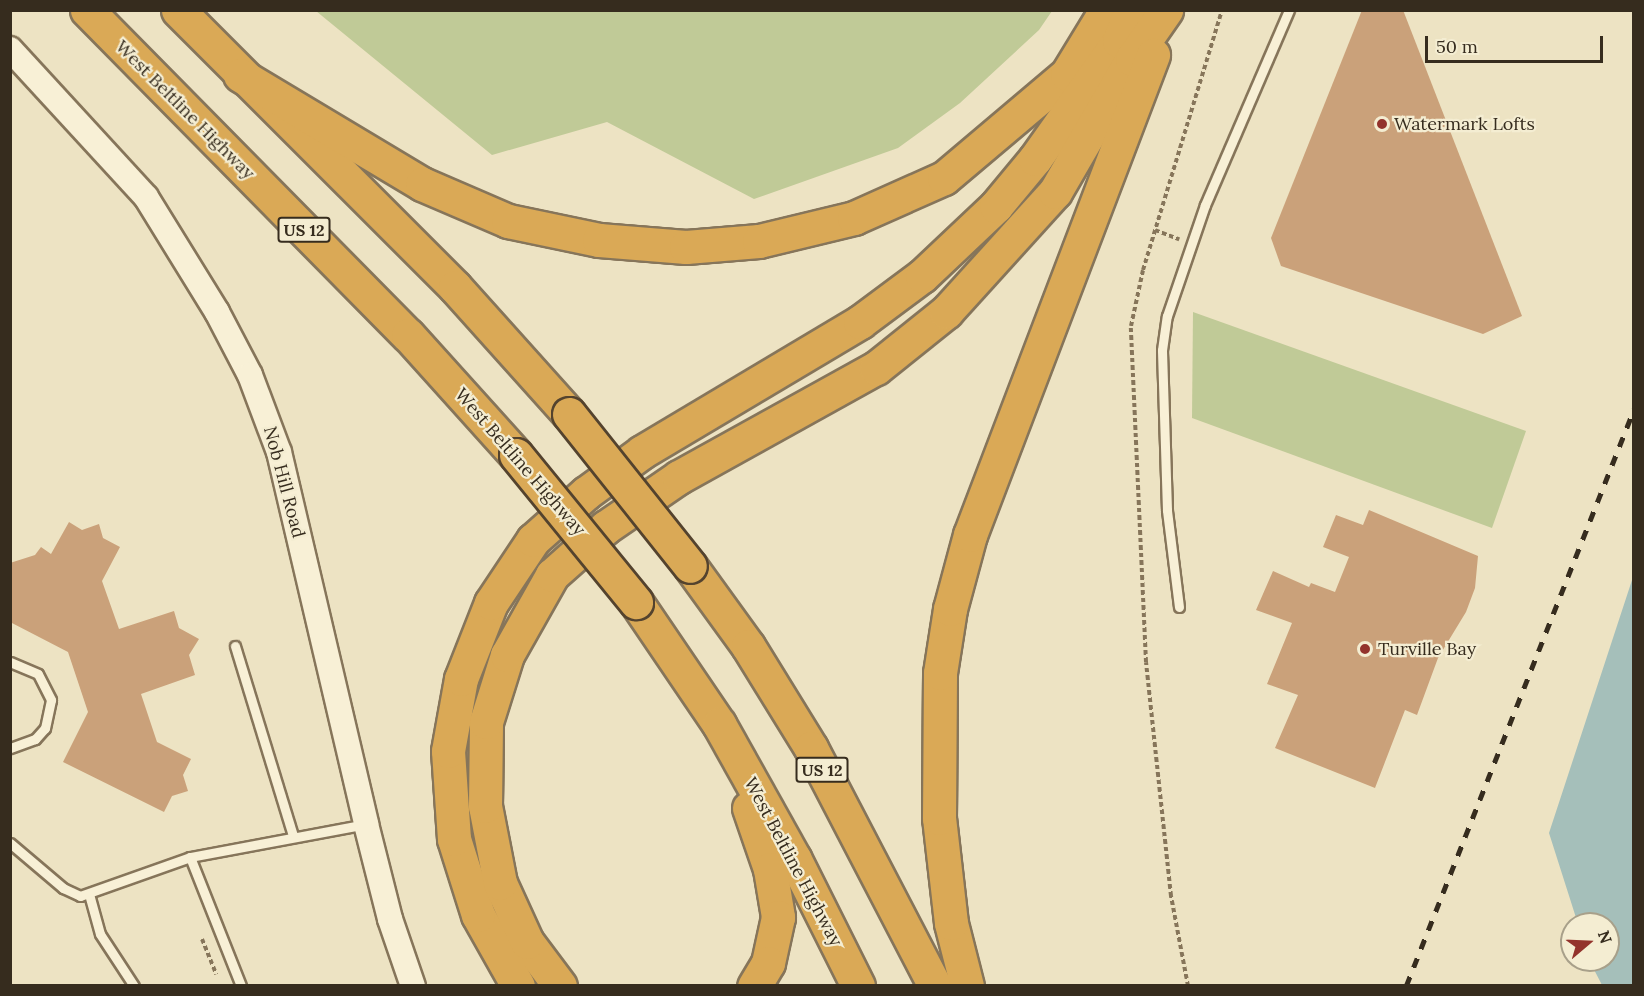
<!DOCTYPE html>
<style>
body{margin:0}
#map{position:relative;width:1644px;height:996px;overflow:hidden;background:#ede3c3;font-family:Lora,serif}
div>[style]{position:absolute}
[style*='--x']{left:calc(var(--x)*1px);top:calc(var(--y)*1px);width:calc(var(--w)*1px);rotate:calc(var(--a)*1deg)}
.green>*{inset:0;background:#c0ca97}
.water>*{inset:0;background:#a5bfba}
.building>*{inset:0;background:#caa17a}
.path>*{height:4px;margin-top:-2px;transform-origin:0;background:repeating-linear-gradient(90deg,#86755a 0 4.5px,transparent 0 7.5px)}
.roads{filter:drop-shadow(2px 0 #86755a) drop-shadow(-2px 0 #86755a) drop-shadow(0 2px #86755a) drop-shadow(0 -2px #86755a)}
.service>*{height:9px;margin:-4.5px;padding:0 4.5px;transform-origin:4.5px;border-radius:4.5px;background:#f8f0d6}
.tertiary>*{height:24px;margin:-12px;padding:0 12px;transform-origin:12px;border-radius:12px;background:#f8f0d6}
.motorway>*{height:33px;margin:-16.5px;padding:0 16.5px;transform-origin:16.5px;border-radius:16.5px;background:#daa956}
.rail>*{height:4.5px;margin-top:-2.25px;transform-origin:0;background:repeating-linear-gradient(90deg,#362c1e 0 10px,transparent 0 20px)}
.bridges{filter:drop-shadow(2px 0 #54432e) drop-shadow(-2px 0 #54432e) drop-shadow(0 2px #54432e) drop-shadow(0 -2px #54432e)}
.motorway-bridge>*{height:33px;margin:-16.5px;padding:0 16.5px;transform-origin:16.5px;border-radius:16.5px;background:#daa956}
.dots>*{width:16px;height:16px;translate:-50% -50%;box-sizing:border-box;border:3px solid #f4edd2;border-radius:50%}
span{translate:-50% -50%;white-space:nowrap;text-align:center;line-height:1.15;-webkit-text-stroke:4.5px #f4edd2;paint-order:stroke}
.shield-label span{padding:2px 4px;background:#f4edd2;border:2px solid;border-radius:4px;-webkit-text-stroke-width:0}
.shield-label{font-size:16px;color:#362c1e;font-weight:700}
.street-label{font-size:18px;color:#362c1e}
.poi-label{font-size:18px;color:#362c1e}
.left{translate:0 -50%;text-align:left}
.frame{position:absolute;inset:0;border:12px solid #362c1e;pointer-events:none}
.north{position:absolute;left:1560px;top:912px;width:60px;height:60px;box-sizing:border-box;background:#f4edd2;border:2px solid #a8a08a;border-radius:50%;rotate:71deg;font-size:16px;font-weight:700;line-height:24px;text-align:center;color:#362c1e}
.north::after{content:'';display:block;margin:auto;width:21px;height:27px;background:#93332c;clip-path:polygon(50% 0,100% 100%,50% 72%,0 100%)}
.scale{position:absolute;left:1425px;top:36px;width:178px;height:27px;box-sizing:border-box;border:3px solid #362c1e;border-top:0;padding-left:8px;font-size:18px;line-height:21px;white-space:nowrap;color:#362c1e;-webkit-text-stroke:4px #f4edd2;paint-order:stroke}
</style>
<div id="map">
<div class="green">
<i style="clip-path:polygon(316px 11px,1052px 11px,1039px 30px,960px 103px,898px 148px,754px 199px,607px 122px,492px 155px)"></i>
<i style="clip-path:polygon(1193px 312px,1526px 431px,1492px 528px,1192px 418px)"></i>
</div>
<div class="water">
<i style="clip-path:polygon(1633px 577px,1633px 985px,1602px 985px,1589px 960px,1608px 960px,1608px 924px,1578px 924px,1549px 833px)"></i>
</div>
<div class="building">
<i style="clip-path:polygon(1362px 10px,1403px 10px,1522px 316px,1483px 334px,1281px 266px,1271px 238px)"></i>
<i style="clip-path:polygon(1369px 510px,1478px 556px,1475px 588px,1466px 612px,1438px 658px,1417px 715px,1405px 710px,1375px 788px,1275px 748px,1298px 695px,1267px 684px,1292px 623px,1256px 610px,1273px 571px,1309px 587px,1311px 583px,1335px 592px,1349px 557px,1323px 547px,1336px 515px,1363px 525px)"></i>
<i style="clip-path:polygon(69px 522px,82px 530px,99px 524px,103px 538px,120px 547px,102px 581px,119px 629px,174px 611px,179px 628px,199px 639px,189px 655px,195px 675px,141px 694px,157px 742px,191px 759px,183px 775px,188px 791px,172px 796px,164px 812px,63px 762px,88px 712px,68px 652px,10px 622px,10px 563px,35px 555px,41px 547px,51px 554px)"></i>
</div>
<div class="path">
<i style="--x:1155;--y:230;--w:26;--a:21"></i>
<i style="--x:202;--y:939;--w:38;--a:68"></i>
<i style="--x:1188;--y:986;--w:92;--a:-100.7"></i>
<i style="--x:1171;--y:896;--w:235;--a:-96.1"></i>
<i style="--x:1146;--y:662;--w:336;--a:-92.6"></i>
<i style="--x:1131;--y:326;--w:57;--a:-77.9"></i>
<i style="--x:1143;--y:270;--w:272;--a:-73.1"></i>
</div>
<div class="roads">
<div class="service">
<i style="--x:1179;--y:607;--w:98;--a:-97.1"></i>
<i style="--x:1167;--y:510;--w:160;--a:-91.8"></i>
<i style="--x:1162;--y:350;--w:34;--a:-82"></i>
<i style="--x:1167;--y:316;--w:117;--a:-71.1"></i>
<i style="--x:1205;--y:205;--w:212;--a:-66.7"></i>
<i style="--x:235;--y:646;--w:199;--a:73"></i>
<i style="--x:10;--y:662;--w:30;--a:23"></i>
<i style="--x:38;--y:674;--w:29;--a:63"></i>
<i style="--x:51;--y:700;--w:29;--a:102"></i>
<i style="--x:45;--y:728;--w:15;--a:132"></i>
<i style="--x:35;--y:739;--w:27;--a:160"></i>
<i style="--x:10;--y:843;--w:70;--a:40.3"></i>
<i style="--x:63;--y:888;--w:19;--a:25"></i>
<i style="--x:80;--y:896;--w:117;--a:-19.5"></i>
<i style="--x:190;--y:857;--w:179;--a:-10.6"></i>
<i style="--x:190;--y:857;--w:139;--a:68.4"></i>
<i style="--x:89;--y:894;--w:41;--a:74.6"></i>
<i style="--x:100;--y:934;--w:62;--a:56.8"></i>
</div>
<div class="tertiary">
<i style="--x:10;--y:49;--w:201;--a:47.4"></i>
<i style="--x:146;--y:197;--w:135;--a:58.3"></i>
<i style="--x:217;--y:312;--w:71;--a:62.4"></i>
<i style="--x:250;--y:375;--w:82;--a:69.4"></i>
<i style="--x:279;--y:452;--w:382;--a:76.8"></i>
<i style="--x:366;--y:824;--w:98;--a:75.8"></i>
<i style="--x:390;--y:919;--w:71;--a:71.1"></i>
</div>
<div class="motorway">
<i style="--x:87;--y:10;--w:457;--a:45.4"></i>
<i style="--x:408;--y:335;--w:161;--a:48"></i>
<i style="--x:178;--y:10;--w:392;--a:45"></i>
<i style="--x:455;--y:287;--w:171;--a:48.1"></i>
<i style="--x:240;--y:75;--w:212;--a:30.9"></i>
<i style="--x:422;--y:184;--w:94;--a:23.3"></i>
<i style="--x:508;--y:221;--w:93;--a:11.8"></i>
<i style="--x:599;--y:240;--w:87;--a:4.6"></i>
<i style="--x:686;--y:247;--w:73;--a:-4.7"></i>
<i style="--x:759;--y:241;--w:98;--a:-13.6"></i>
<i style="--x:854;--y:218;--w:98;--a:-24"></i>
<i style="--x:944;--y:178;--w:161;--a:-40.2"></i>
<i style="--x:1067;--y:74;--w:75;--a:-58.6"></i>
<i style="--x:690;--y:566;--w:99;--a:54.1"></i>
<i style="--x:748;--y:646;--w:120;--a:58.3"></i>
<i style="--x:811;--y:748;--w:268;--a:62.5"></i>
<i style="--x:636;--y:602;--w:148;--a:55.8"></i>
<i style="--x:719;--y:724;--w:154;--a:60.8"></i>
<i style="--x:794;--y:858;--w:143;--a:63.4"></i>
<i style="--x:749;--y:808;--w:65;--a:71"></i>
<i style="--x:770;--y:869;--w:49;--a:80.5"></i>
<i style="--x:778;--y:917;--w:47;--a:102.3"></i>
<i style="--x:768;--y:963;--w:27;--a:121"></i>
<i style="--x:518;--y:986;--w:81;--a:-119.4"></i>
<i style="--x:478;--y:915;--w:80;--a:-107.5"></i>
<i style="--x:454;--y:839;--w:88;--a:-93.9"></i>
<i style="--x:448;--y:751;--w:73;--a:-79.8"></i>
<i style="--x:461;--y:679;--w:82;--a:-68.5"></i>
<i style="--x:491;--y:603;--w:76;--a:-56.3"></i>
<i style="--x:533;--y:540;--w:71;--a:-41.6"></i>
<i style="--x:586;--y:493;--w:69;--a:-36.2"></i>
<i style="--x:642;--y:452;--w:254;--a:-30.8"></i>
<i style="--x:860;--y:322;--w:77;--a:-36.6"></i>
<i style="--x:922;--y:276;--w:102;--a:-43.4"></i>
<i style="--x:996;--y:206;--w:61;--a:-50.3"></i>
<i style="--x:1035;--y:159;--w:145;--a:-54.6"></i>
<i style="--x:1119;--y:41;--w:33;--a:-69"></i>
<i style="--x:560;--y:986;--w:55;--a:-126.9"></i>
<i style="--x:527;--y:942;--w:65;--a:-114.6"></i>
<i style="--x:500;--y:883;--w:78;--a:-101"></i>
<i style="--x:485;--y:806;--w:84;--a:-89.3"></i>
<i style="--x:486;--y:722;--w:70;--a:-72.6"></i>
<i style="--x:507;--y:655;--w:92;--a:-60.6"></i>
<i style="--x:552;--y:575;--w:72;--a:-41.6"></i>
<i style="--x:606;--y:527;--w:88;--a:-34.4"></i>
<i style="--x:679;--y:477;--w:225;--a:-29"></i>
<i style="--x:876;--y:368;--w:90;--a:-38.7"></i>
<i style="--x:946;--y:312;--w:162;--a:-47.8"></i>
<i style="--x:1055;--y:192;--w:154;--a:-59.9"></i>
<i style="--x:1132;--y:59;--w:60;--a:-55.2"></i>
<i style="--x:967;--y:986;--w:65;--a:-104.3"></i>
<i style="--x:951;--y:923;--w:106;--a:-96.5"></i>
<i style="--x:939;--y:818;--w:145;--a:-89.6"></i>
<i style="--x:940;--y:673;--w:65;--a:-81.1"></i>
<i style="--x:950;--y:609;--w:77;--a:-74.9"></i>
<i style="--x:970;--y:535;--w:514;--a:-69.13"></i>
</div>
</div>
<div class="rail">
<i style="--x:1406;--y:986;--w:620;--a:-68.44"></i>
</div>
<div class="bridges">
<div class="motorway-bridge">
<i style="--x:569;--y:414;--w:194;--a:51.5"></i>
<i style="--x:516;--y:455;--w:190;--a:50.8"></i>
</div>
</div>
<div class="dots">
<i style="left:1382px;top:124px;background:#93332c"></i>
<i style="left:1365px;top:649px;background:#93332c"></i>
</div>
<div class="shield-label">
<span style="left:304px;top:230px">US 12</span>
<span style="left:822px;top:770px">US 12</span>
</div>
<div class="street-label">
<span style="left:185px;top:110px;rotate:45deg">West Beltline Highway</span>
<span style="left:520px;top:462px;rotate:49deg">West Beltline Highway</span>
<span style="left:284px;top:482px;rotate:75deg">Nob Hill Road</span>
<span style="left:793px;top:862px;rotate:62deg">West Beltline Highway</span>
</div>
<div class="poi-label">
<span class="left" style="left:1394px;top:124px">Watermark Lofts</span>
<span class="left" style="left:1378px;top:649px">Turville Bay</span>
</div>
<div class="frame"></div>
<div class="north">N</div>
<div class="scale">50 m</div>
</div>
